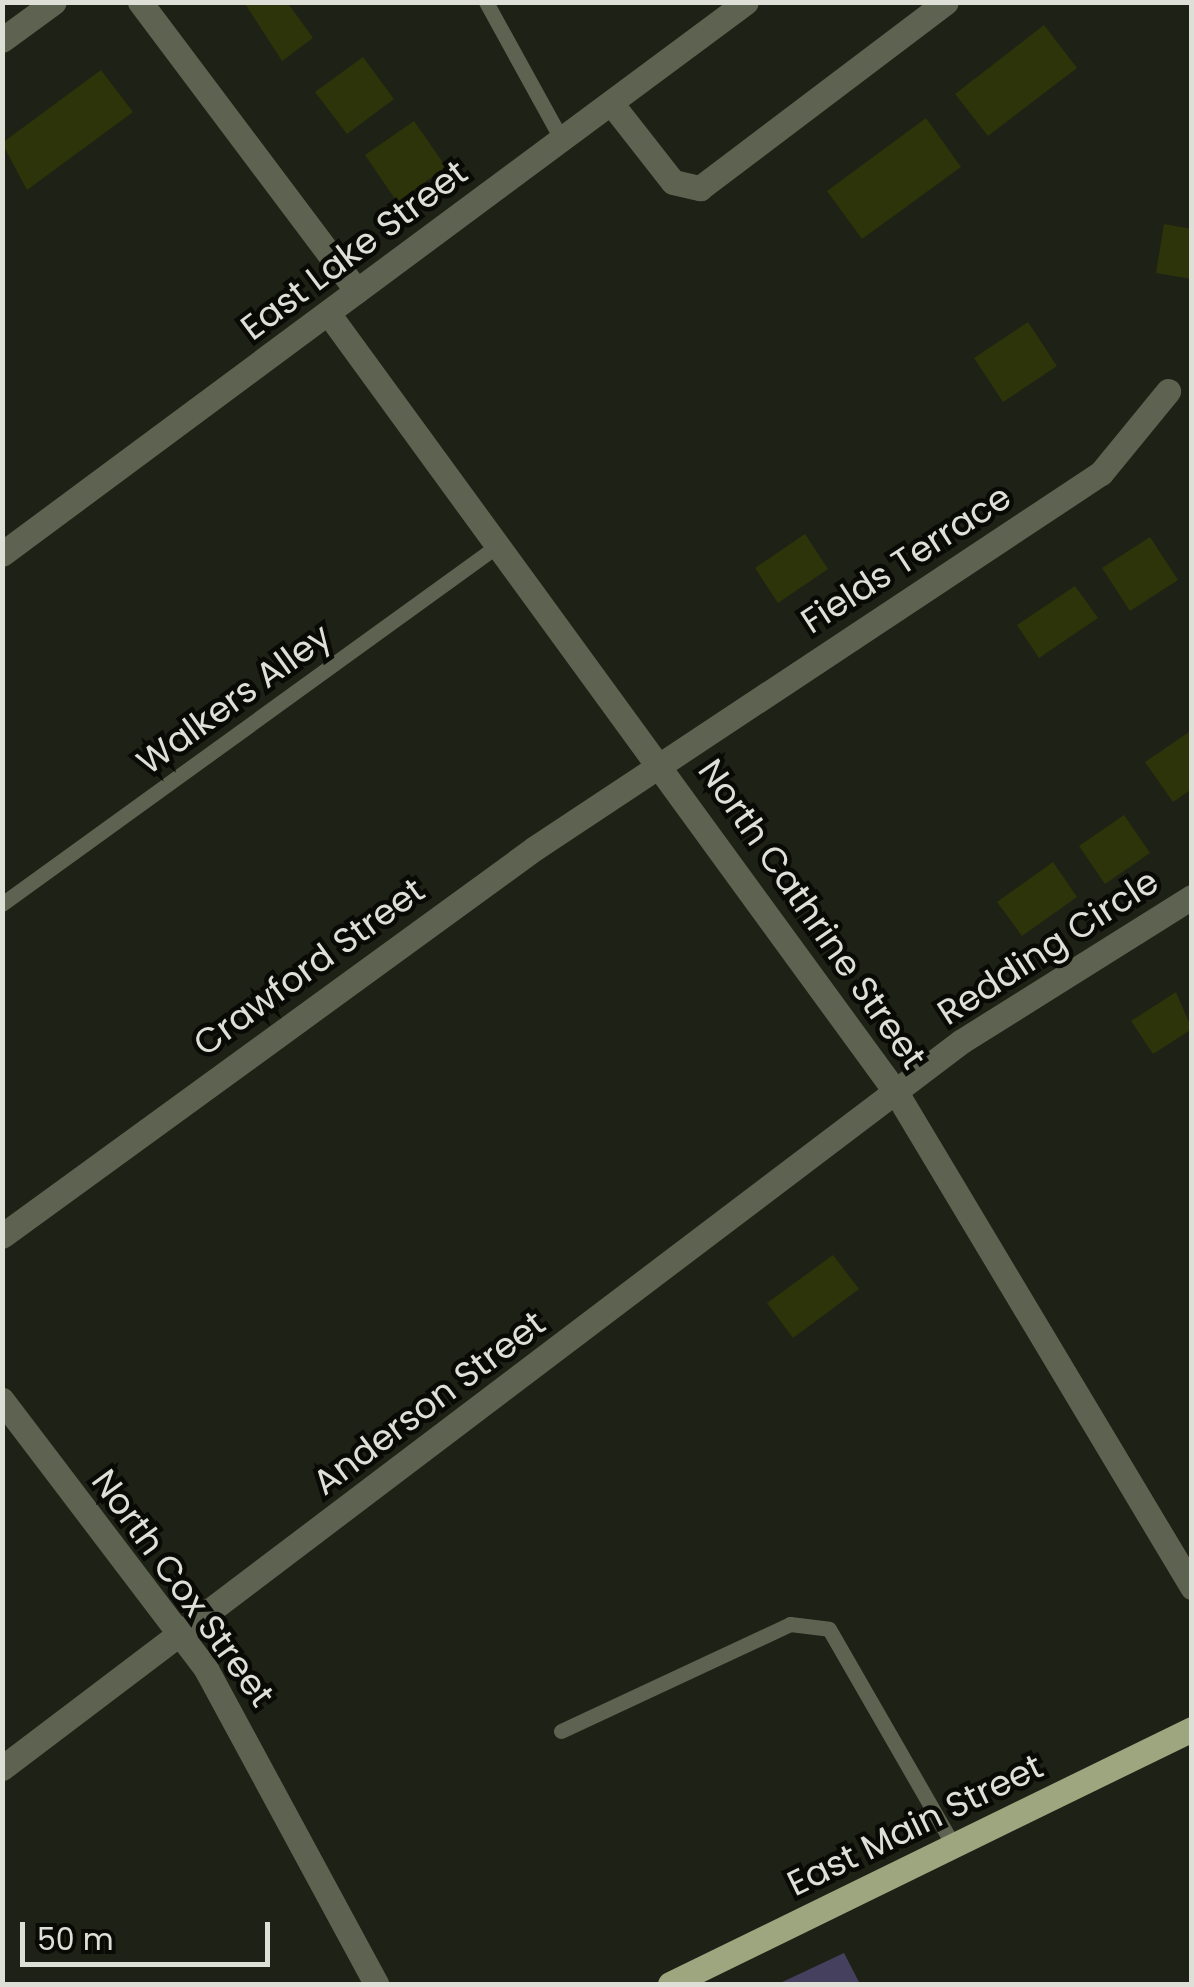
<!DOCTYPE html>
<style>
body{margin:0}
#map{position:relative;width:1194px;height:1987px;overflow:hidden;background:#1e2115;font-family:Poppins,sans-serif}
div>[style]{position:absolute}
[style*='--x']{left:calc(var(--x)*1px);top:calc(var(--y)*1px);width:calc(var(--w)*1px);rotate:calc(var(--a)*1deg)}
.green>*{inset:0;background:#44405d}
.building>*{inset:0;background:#2d3409}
.service>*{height:15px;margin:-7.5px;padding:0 7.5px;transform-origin:7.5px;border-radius:7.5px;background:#5e6250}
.minor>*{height:25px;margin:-12.5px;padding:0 12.5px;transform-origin:12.5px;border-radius:12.5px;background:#5e6250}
.primary>*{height:25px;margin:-12.5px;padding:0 12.5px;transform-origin:12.5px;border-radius:12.5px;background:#9ea680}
span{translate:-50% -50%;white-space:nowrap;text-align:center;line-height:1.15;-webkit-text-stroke:9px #090a05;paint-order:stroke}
.street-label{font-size:35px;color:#dee0d8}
.frame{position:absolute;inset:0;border:5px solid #dee0d8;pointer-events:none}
.scale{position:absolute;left:20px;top:1922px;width:250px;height:45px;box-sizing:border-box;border:5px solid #dee0d8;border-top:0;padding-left:12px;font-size:30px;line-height:35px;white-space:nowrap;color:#dee0d8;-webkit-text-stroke:8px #090a05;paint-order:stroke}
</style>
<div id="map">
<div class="green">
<i style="clip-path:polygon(844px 1953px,860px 1984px,778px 1984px)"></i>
</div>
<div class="building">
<i style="clip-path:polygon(244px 2px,287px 2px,313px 38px,282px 61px)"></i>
<i style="clip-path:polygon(1044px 25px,1077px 68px,988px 136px,955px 94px)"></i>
<i style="clip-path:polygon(363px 57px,394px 99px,347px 134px,315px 92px)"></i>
<i style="clip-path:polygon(101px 70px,133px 112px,27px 190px,2px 143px)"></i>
<i style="clip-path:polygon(926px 118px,961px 167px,862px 239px,827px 191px)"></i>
<i style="clip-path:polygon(414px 121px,446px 167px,397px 202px,365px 155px)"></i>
<i style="clip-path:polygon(1164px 224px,1192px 229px,1192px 279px,1156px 273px)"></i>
<i style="clip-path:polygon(1028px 322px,1057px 366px,1003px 402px,974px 358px)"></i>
<i style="clip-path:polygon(805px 534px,828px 569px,778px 603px,755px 568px)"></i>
<i style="clip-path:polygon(1150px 537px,1178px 580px,1130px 611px,1102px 568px)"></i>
<i style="clip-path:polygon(1075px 586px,1098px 618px,1039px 658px,1017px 625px)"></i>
<i style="clip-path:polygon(1192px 730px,1192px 789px,1173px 802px,1145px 762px)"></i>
<i style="clip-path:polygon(1124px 815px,1150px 853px,1105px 884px,1079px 846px)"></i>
<i style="clip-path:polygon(1053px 862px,1077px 897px,1022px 936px,997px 902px)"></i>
<i style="clip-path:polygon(1176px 992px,1192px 1029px,1153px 1054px,1131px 1021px)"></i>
<i style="clip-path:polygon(833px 1255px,859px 1289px,793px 1338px,767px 1303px)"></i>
</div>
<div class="service">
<i style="--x:486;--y:2;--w:158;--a:61.2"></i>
<i style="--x:2;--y:904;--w:616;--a:-35.88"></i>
<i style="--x:561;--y:1731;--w:253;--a:-25"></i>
<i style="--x:790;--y:1624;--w:39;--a:7"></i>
<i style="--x:829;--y:1629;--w:250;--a:60.1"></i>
</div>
<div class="minor">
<i style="--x:140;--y:2;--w:361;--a:53.1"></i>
<i style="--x:2;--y:40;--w:64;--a:-36.2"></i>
<i style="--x:611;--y:103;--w:100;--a:51.9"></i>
<i style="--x:673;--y:182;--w:28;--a:13"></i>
<i style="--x:700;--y:188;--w:308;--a:-37.1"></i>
<i style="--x:328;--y:313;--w:966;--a:53.92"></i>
<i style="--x:897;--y:1094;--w:575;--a:59.1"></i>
<i style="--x:2;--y:554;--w:926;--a:-36.57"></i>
<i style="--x:2;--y:1236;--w:659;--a:-36.05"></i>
<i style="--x:535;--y:848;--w:679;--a:-33.53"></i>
<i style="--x:1101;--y:473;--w:106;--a:-50.7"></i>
<i style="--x:2;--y:1400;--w:338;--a:52.8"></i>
<i style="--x:206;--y:1669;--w:358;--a:61.6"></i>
<i style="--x:2;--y:1768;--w:1204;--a:-37.14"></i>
<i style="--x:962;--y:1041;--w:271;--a:-32.1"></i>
</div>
<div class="primary">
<i style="--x:670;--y:1984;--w:581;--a:-26.04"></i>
</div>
<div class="street-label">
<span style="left:354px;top:250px;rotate:-37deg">East Lake Street</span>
<span style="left:906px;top:559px;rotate:-33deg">Fields Terrace</span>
<span style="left:234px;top:699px;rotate:-36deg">Walkers Alley</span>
<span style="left:812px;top:914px;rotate:55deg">North Cathrine Street</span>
<span style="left:1048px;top:947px;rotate:-33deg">Redding Circle</span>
<span style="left:309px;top:967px;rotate:-36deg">Crawford Street</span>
<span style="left:429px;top:1403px;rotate:-37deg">Anderson Street</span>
<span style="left:183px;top:1588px;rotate:54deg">North Cox Street</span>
<span style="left:915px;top:1825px;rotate:-26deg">East Main Street</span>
</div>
<div class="frame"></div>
<div class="scale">50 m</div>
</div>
